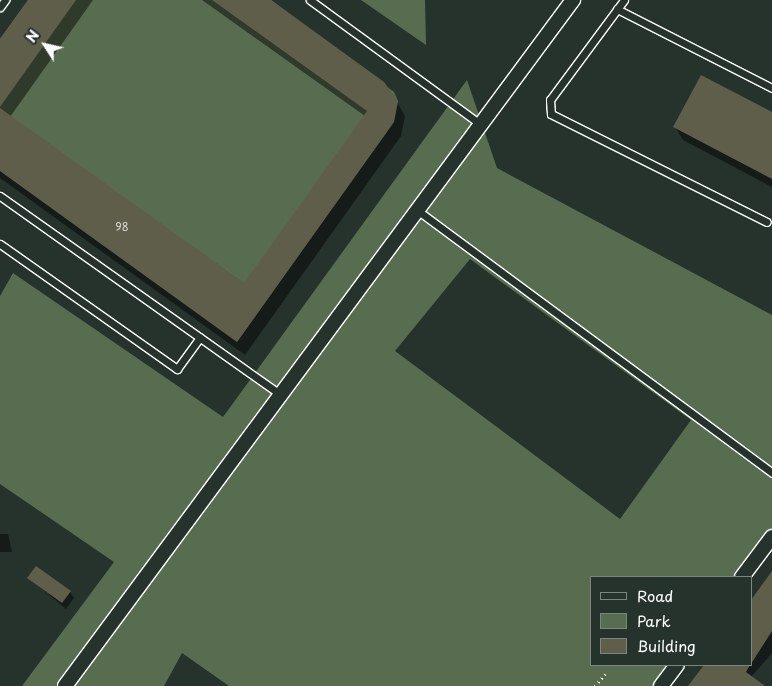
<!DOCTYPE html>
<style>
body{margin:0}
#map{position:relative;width:772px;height:686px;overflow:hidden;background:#26332d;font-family:"Playpen Sans",sans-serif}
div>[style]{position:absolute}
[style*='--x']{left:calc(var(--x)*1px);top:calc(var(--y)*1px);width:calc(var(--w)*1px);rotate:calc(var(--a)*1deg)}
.green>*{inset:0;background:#586d50}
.shadow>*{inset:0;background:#0007}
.building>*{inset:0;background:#5f5e4a}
.path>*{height:3px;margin-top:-1.5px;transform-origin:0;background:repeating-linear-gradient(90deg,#fff 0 1px,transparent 0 5px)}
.roads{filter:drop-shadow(1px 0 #fff) drop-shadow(-1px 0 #fff) drop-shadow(0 1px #fff) drop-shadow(0 -1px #fff)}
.service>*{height:7px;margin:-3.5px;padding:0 3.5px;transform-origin:3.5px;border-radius:3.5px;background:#26332d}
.minor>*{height:14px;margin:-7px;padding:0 7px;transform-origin:7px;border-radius:7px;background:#26332d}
span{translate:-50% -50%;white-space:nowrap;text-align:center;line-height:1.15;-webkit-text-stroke:4px #26332d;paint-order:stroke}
.number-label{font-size:11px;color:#d7d7d2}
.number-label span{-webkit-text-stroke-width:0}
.legend{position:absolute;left:590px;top:576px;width:162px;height:90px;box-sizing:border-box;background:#26332d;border:1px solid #7d8581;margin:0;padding:6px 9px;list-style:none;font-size:15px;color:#fff}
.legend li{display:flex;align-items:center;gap:10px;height:25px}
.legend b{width:25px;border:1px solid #7d8581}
.north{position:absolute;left:20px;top:20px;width:50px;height:50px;-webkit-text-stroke:4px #26332d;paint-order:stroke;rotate:305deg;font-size:14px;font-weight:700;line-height:20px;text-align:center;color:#fff}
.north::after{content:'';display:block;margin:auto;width:18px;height:22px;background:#fff;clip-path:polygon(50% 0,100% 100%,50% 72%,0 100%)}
</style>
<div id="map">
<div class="green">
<i style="clip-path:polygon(28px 0,271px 0,394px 92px,398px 101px,394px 122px,237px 342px,0 171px,0 39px)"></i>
<i style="clip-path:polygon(361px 0,425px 0,426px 45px)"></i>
<i style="clip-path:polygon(evenodd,467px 80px,497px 168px,772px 315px,772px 537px,742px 577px,591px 577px,591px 665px,677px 665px,661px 686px,229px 686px,182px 653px,164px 686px,22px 686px,114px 562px,0 484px,0 296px,13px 273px,223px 417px,467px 80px,470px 259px,691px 420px,620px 519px,395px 351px,470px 259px)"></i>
</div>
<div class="shadow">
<i style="clip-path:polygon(30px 0,93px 0,10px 117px,245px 284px,365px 116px,202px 0,268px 0,397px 102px,405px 116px,401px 136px,245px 355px,0 178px,0 41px)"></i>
<i style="clip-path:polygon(772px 114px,772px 187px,683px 140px,675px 127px)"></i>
<i style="clip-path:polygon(0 534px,8px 534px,12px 552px,0 552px)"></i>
<i style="clip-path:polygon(772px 572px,772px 653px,751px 677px,764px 686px,690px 686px,705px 665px,751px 665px,751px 601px)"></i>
<i style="clip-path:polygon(29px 578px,70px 592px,74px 598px,66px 609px)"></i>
</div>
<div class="building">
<i style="clip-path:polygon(28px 0,76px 0,0 107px,0 39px)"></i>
<i style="clip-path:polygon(212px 0,271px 0,384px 82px,398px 101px,394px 122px,237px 342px,0 171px,0 108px,244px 283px,367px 111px)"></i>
<i style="clip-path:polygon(701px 75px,772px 112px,772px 179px,673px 127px)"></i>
<i style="clip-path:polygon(36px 566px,71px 591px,62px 603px,27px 578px)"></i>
<i style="clip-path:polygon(772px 571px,772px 631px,751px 664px,751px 600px)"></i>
<i style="clip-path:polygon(704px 665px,750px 665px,746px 672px,765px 686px,688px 686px)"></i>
</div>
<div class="path">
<i style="--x:595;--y:686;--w:16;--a:-50"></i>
</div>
<div class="roads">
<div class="service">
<i style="--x:310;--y:0;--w:210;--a:36.1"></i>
<i style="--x:624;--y:0;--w:124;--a:126.5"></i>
<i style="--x:550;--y:100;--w:14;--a:86"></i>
<i style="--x:551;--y:114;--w:241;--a:26.6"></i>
<i style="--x:0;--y:7;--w:9;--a:-54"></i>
<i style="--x:617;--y:9;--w:174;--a:27"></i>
<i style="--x:0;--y:196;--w:343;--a:35.3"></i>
<i style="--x:417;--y:210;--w:442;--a:36.5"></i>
<i style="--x:0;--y:244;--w:217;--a:35.2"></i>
<i style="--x:177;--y:369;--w:39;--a:-54"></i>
</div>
<div class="minor">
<i style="--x:742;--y:577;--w:50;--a:-53.1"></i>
<i style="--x:65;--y:686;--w:854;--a:-53.48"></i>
<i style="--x:661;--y:686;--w:26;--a:-53"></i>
</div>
</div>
<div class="number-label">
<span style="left:122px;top:227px">98</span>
</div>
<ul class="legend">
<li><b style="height:6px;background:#26332d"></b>Road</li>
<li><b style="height:14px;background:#586d50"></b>Park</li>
<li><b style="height:14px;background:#5f5e4a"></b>Building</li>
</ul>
<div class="north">N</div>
</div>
